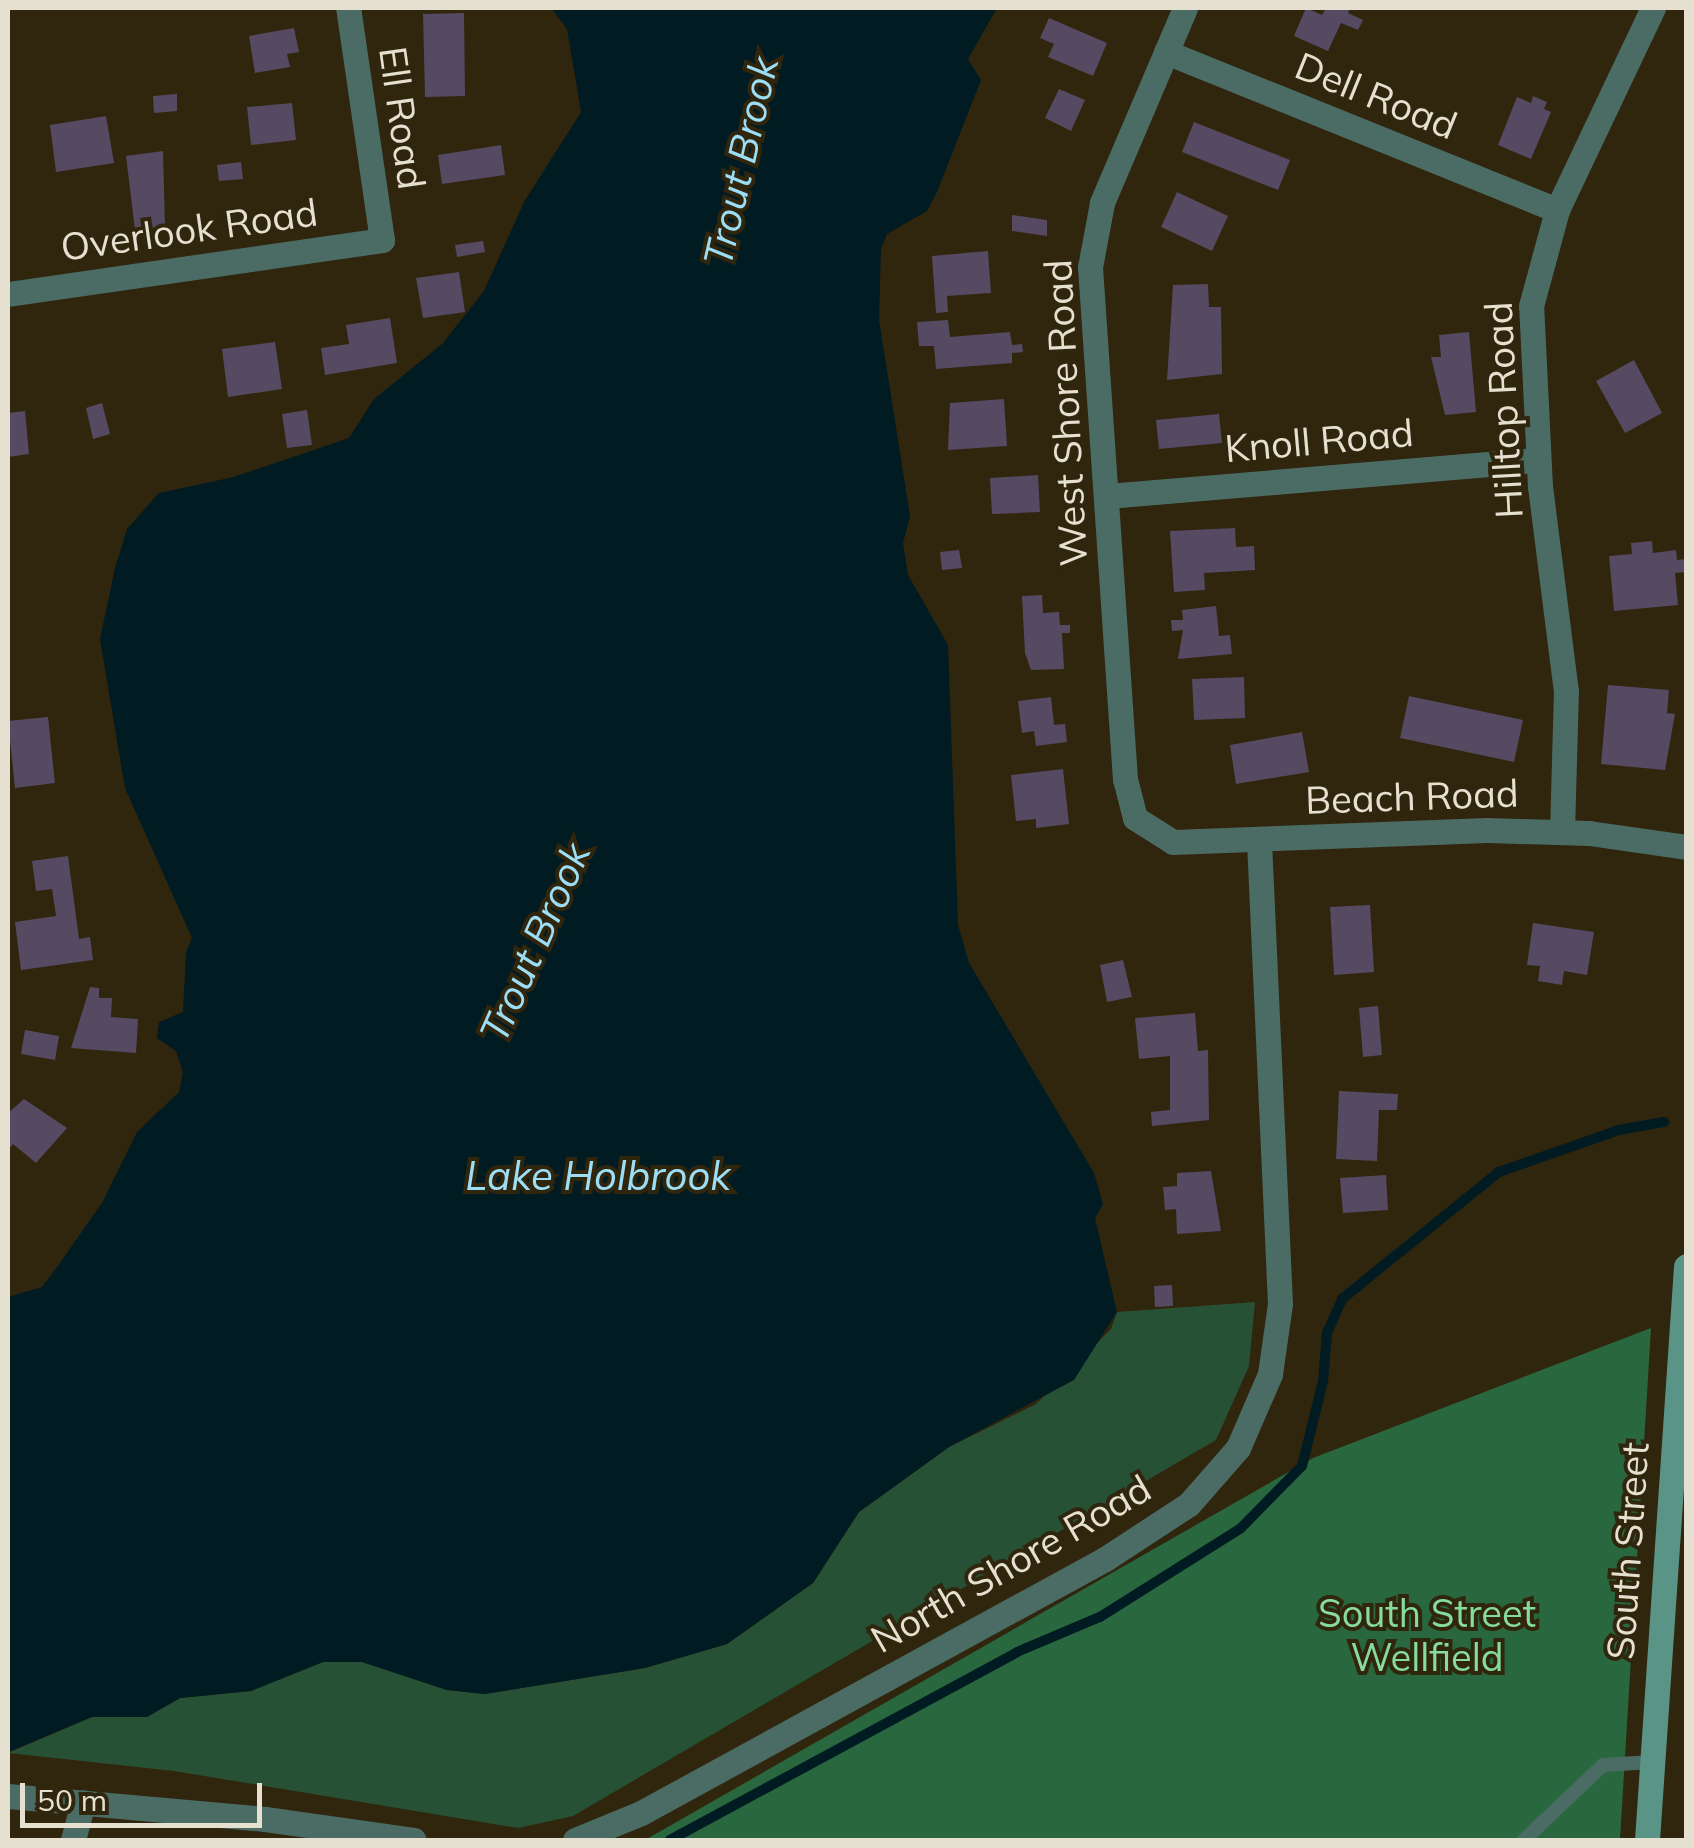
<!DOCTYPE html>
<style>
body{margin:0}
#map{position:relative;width:1694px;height:1848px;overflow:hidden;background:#30250d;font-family:Mulish,sans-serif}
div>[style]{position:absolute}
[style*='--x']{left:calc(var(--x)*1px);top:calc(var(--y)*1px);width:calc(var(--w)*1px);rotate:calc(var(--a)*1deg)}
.green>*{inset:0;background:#275134}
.forest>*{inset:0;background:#29673e}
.water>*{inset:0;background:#011b23}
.stream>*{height:10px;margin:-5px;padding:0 5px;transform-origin:5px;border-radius:5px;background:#011b23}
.building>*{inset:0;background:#554a62}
.lane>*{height:14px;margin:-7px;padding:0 7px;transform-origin:7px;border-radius:7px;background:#4a6c65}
.street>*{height:25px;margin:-12.5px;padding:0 12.5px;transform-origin:12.5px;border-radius:12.5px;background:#4a6c65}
.secondary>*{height:25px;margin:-12.5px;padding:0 12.5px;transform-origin:12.5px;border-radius:12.5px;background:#5a9487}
span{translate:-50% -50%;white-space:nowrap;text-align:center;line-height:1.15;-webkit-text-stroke:8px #30250d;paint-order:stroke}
.street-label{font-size:38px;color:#e6e0d1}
.park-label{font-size:38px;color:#85dc9d}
.water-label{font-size:40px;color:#9cdef6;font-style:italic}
.frame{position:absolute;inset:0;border:10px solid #e6e0d1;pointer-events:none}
.scale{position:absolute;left:20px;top:1783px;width:242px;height:45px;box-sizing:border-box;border:5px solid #e6e0d1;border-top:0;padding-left:12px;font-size:30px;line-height:35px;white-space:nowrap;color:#e6e0d1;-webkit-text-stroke:8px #30250d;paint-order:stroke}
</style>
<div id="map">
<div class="green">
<i style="clip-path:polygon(1255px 1302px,1249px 1366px,1216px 1440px,573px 1816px,518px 1828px,174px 1771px,8px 1753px,92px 1717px,147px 1717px,180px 1698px,251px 1691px,323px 1662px,362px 1662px,447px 1690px,485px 1694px,645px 1668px,727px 1644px,813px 1583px,859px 1512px,949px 1447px,1036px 1404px,1111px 1329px,1117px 1312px)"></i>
</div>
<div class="forest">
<i style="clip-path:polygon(1651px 1328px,1620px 1840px,645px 1840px,1313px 1458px)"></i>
</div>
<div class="water">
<i style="clip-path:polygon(551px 8px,997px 8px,968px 59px,981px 80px,937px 192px,927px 211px,887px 234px,881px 249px,879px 320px,910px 516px,903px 543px,908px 575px,948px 645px,958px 925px,969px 963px,1094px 1173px,1103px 1204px,1095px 1218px,1117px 1312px,1074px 1380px,949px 1447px,859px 1512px,813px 1583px,727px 1644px,645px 1668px,485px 1694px,447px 1690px,362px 1662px,323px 1662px,251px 1691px,180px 1698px,147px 1717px,92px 1717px,8px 1752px,8px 1297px,42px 1287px,57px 1267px,102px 1203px,137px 1132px,179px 1092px,183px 1072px,176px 1051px,157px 1038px,159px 1022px,183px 1012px,186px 952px,192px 938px,125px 788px,100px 639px,115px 568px,127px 529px,159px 493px,234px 477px,349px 438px,374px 399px,442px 344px,484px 291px,524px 202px,581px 112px,567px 29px)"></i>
</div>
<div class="stream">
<i style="--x:670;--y:1840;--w:395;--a:-28.4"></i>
<i style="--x:1017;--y:1652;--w:90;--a:-22.9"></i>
<i style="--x:1100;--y:1617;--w:165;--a:-32.2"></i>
<i style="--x:1240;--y:1529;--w:88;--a:-45.5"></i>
<i style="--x:1302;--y:1466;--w:88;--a:-76.1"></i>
<i style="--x:1323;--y:1381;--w:48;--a:-85.2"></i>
<i style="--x:1327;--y:1333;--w:37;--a:-66"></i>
<i style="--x:1342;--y:1299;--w:202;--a:-39"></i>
<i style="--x:1499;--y:1172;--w:127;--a:-19.3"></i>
<i style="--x:1619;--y:1130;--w:46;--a:-10.1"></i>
</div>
<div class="building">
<i style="clip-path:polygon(1306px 8px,1322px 15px,1326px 8px,1350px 8px,1348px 13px,1363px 20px,1358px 30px,1341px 23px,1328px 51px,1294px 36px)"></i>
<i style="clip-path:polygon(464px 13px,465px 96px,425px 97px,423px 14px)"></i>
<i style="clip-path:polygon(1049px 18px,1107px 43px,1093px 76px,1048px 57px,1054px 44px,1040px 38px)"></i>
<i style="clip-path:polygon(294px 28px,299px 52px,287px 54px,290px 67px,255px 73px,249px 36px)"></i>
<i style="clip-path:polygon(1059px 89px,1085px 100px,1071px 131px,1045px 118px)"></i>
<i style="clip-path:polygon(177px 94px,177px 111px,154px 113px,153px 96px)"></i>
<i style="clip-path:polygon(1533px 96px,1547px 102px,1544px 109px,1551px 112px,1531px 159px,1498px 145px,1517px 97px,1531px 103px)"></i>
<i style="clip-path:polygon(292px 103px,296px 140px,251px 145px,247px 107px)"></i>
<i style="clip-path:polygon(106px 116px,114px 163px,56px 172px,50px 125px)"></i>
<i style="clip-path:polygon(1194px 122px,1290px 160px,1278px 190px,1182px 152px)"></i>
<i style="clip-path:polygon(501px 145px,505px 175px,442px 184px,438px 155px)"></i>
<i style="clip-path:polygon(163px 151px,165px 226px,135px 230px,126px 156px)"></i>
<i style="clip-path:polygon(241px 162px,243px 179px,219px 181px,217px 165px)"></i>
<i style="clip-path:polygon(1177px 192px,1228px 216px,1212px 251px,1161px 227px)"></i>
<i style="clip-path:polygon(1012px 215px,1047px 220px,1047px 236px,1012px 231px)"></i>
<i style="clip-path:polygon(483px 241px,485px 252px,457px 257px,455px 245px)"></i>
<i style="clip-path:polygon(988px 251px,991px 293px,947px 296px,948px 312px,936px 313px,932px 256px)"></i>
<i style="clip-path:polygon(459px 272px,465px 312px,423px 318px,416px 278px)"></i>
<i style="clip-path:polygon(1208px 284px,1209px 307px,1221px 307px,1222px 374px,1167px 380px,1173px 285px)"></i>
<i style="clip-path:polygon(390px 318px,397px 363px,325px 375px,321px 348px,349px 344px,346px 325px)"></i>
<i style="clip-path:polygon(948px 320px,950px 337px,1010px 332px,1012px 345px,1022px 344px,1023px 352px,1012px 353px,1012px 363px,936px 369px,934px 346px,919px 346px,917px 322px)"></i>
<i style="clip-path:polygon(1469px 332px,1476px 412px,1445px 415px,1431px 357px,1441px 357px,1439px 335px)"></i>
<i style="clip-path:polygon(275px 342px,282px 389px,228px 397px,222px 349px)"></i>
<i style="clip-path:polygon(1634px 360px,1662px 413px,1625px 433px,1596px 381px)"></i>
<i style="clip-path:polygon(1004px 399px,1007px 446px,948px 450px,950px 403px)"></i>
<i style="clip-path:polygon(102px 403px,110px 434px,93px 439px,86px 408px)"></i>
<i style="clip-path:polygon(307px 410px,312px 445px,287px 448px,282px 414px)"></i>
<i style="clip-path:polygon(25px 411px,29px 454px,8px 457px,8px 413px)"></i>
<i style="clip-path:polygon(1219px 414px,1222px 443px,1159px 449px,1156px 420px)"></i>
<i style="clip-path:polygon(1038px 475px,1040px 512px,992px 514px,990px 478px)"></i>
<i style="clip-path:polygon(1235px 528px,1236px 547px,1254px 546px,1255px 570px,1204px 573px,1205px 590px,1174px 592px,1170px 531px)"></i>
<i style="clip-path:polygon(1652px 541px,1653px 553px,1676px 550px,1677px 560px,1686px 559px,1686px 572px,1675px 573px,1678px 605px,1614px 611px,1609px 556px,1632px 554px,1631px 543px)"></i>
<i style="clip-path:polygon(959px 550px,962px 568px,942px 570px,940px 552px)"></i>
<i style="clip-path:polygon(1042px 595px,1043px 613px,1059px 612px,1060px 625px,1070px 625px,1070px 633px,1062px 633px,1064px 669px,1031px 670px,1025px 653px,1022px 596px)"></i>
<i style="clip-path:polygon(1216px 606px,1219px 636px,1230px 635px,1232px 654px,1178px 659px,1183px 630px,1172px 631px,1171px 620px,1183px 620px,1182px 610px)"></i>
<i style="clip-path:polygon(1244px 677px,1245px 718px,1194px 720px,1192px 679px)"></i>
<i style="clip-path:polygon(1608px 685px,1669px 690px,1667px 713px,1675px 714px,1665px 770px,1601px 764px)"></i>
<i style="clip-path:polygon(1409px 696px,1523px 720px,1514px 762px,1400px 738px)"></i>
<i style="clip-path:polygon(1051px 697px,1054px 725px,1065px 724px,1067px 742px,1036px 746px,1034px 731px,1022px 733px,1018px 701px)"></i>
<i style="clip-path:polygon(48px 717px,55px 783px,15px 788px,8px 721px)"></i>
<i style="clip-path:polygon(1302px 732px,1309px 772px,1236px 784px,1230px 745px)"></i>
<i style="clip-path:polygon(1063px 769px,1069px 824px,1036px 828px,1036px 819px,1016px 821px,1011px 775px)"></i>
<i style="clip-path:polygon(68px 856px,79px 939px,90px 937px,93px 960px,21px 970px,15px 922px,56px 916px,52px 889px,36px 891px,32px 861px)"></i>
<i style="clip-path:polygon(1370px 905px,1374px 972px,1334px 975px,1330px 907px)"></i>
<i style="clip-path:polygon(1533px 923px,1594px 932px,1587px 975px,1564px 971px,1562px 985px,1538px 981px,1540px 966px,1527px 965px)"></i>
<i style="clip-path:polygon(1123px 960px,1132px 997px,1107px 1002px,1100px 965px)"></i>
<i style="clip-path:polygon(90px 987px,99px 988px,99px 998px,112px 998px,111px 1017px,138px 1019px,136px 1053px,71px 1048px)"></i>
<i style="clip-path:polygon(1378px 1006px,1382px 1055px,1363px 1057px,1359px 1008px)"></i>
<i style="clip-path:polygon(1195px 1013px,1198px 1051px,1208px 1050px,1209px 1120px,1152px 1126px,1151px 1112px,1170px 1110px,1170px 1056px,1139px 1059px,1135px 1018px)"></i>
<i style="clip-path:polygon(25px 1030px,59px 1036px,55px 1060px,21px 1054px)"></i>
<i style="clip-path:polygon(1339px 1091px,1398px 1094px,1397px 1110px,1379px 1110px,1377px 1161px,1336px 1159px)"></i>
<i style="clip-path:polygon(24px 1099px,67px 1128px,36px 1163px,13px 1144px,8px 1150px,8px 1113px)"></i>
<i style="clip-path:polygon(1211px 1171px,1221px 1231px,1177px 1234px,1176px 1209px,1165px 1210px,1163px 1187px,1177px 1186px,1177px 1173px)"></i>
<i style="clip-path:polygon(1386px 1175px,1388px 1210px,1343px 1213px,1340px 1178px)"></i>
<i style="clip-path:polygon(1172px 1285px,1173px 1306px,1155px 1307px,1154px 1286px)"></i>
</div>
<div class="lane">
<i style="--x:1524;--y:1840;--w:109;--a:-43.5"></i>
<i style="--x:1603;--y:1765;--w:49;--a:-3.5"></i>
</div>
<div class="street">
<i style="--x:1185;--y:8;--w:212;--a:113.1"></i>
<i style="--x:1102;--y:203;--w:65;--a:100.6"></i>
<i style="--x:1090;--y:267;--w:513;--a:86.09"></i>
<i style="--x:1125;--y:779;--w:40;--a:75.6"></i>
<i style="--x:1135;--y:818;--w:45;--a:32.3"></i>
<i style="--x:1173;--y:842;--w:314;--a:-2.2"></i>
<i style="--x:1487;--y:830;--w:102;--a:1.7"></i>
<i style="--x:1589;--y:833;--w:98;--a:8.2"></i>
<i style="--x:1166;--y:52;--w:422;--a:22"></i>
<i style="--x:8;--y:294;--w:378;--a:-8.2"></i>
<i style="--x:382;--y:240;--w:234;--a:-98.3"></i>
<i style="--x:1107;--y:496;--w:432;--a:-4.8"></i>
<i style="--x:1562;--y:832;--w:140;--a:-88.4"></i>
<i style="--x:1566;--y:692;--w:207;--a:-97.2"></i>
<i style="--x:1540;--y:487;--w:181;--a:-92.8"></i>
<i style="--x:1531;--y:306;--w:99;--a:-74.8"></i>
<i style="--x:1557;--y:210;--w:224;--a:-64.6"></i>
<i style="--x:8;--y:1796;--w:258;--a:5.1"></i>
<i style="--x:265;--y:1819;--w:150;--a:8"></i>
<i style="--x:73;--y:1840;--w:39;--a:-75"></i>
<i style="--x:575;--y:1840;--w:71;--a:-22.2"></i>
<i style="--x:641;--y:1813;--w:529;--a:-28.7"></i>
<i style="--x:1105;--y:1559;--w:100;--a:-33.2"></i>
<i style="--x:1189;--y:1504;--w:74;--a:-48.8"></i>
<i style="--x:1238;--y:1448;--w:81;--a:-66.6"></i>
<i style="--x:1270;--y:1374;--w:71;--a:-81.9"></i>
<i style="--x:1280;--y:1304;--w:464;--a:-92.6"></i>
</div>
<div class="secondary">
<i style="--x:1647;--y:1840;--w:575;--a:-86.11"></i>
</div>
<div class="street-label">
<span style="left:1376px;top:96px;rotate:22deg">Dell Road</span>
<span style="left:402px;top:118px;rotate:82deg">Ell Road</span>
<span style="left:189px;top:230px;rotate:-8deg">Overlook Road</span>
<span style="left:1504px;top:410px;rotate:-93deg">Hilltop Road</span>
<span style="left:1066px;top:413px;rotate:-93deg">West Shore Road</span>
<span style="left:1319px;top:441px;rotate:-5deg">Knoll Road</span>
<span style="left:1412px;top:797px;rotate:-2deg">Beach Road</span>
<span style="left:1628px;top:1551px;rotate:-86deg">South Street</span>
<span style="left:1011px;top:1564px;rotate:-30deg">North Shore Road</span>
</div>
<div class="park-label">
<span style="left:1427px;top:1636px">South Street<br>Wellfield</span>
</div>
<div class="water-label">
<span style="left:740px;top:161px;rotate:-77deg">Trout Brook</span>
<span style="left:534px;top:942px;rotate:-66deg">Trout Brook</span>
<span style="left:598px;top:1175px">Lake Holbrook</span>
</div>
<div class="frame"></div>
<div class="scale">50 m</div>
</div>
